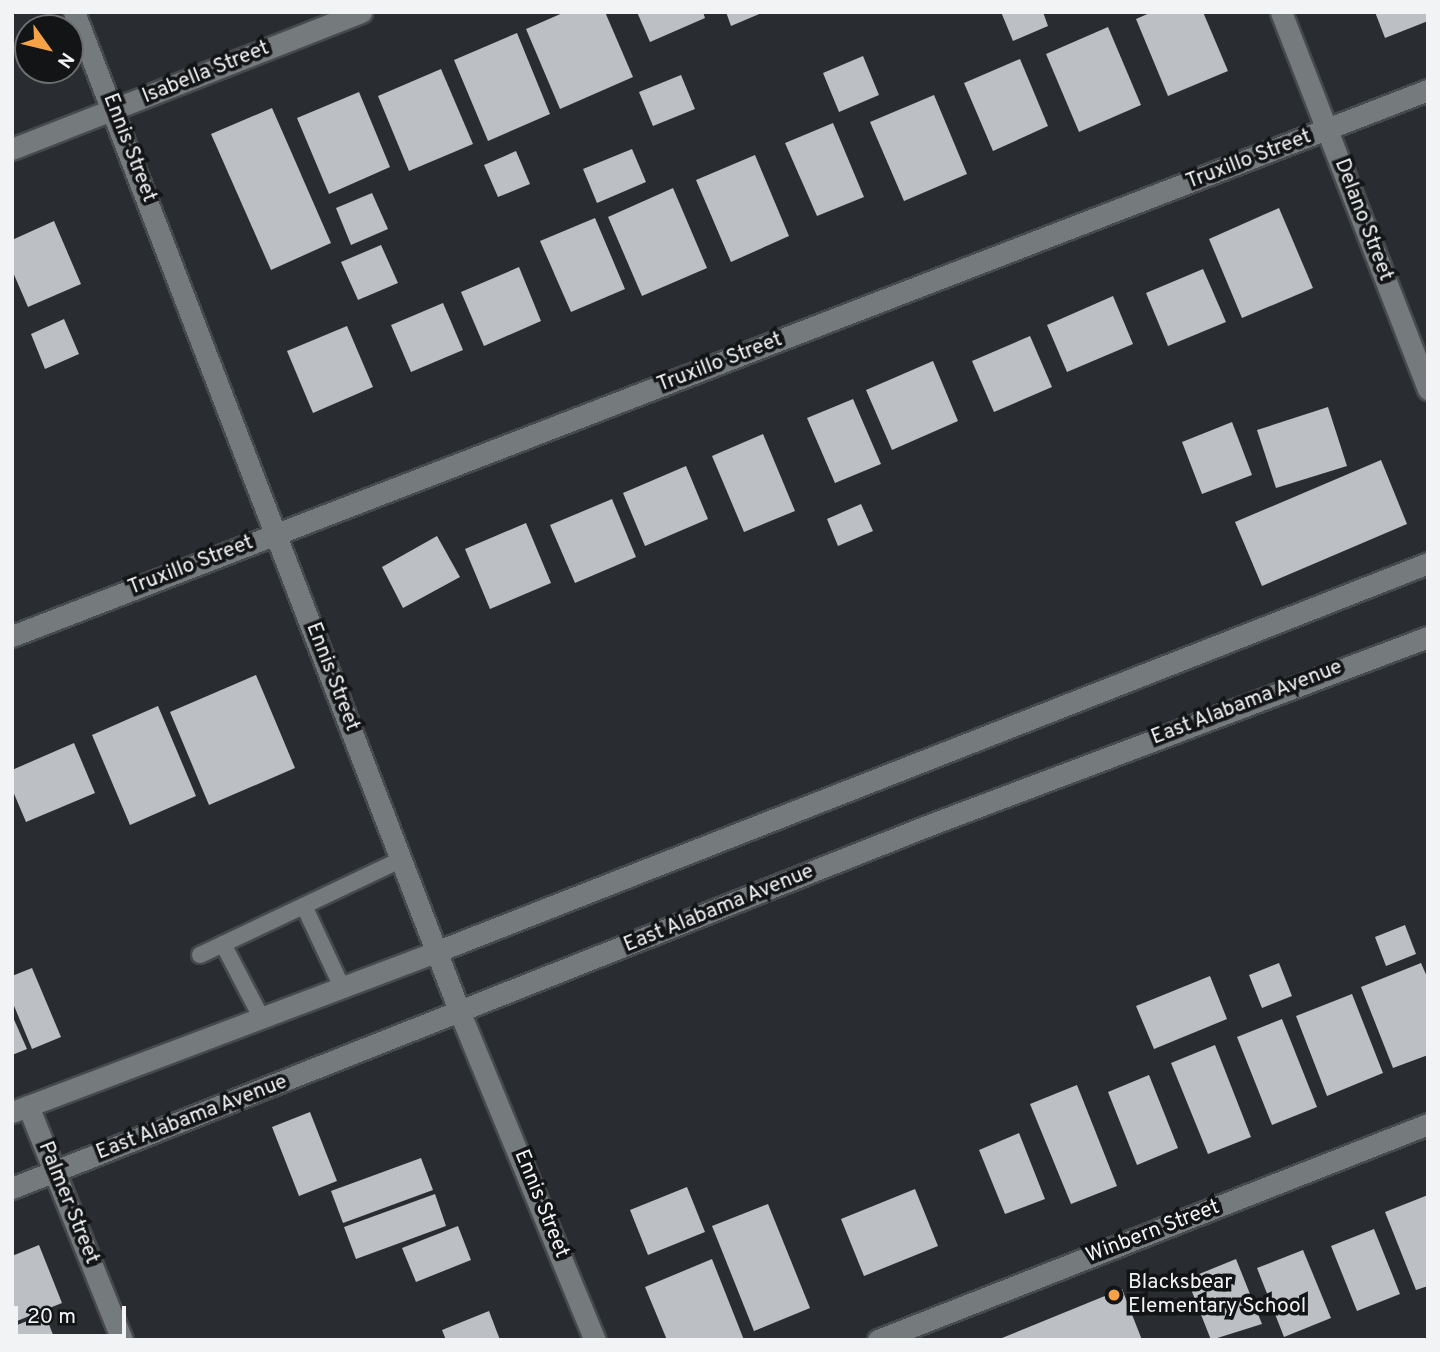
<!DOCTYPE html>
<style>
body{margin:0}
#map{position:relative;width:1440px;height:1352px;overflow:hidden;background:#292c30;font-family:Overpass,sans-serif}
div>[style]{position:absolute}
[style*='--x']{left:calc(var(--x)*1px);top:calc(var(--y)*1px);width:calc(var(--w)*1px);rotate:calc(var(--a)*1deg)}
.building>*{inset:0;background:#bcc0c5}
.roads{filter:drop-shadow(2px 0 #474a4d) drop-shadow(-2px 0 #474a4d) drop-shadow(0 2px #474a4d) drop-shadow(0 -2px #474a4d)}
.service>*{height:16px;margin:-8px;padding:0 8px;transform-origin:8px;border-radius:8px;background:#757a7d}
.minor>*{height:21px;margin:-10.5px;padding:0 10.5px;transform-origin:10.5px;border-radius:10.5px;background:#757a7d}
.tertiary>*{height:21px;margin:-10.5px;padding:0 10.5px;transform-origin:10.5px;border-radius:10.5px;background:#757a7d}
.dots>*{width:19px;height:19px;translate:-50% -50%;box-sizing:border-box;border:4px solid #131416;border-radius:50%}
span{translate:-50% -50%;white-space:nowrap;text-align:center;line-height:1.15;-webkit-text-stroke:7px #131416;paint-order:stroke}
.street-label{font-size:21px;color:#f1f3f5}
.poi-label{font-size:21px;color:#f1f3f5}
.left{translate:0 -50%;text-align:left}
.frame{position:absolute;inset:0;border:14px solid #f1f3f5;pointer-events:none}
.north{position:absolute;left:14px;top:14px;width:70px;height:70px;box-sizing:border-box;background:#131416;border:2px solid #6c6d6f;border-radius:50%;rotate:124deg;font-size:19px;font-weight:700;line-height:28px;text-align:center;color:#f1f3f5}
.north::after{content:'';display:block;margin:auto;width:24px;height:32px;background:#f5a346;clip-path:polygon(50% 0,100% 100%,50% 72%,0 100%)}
.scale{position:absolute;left:14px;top:1306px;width:112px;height:32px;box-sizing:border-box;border:4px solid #f1f3f5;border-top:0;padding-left:9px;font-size:21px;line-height:24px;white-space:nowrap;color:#f1f3f5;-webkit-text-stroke:5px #131416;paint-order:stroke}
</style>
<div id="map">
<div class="building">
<i style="clip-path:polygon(565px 12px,605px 12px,633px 77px,560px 109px,526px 29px)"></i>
<i style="clip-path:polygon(637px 12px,703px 12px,705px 18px,650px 42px)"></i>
<i style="clip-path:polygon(726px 12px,764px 12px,731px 26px)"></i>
<i style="clip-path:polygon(1001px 12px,1043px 12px,1048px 26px,1013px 41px)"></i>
<i style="clip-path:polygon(1152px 12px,1203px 12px,1228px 71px,1168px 96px,1136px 19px)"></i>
<i style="clip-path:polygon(1375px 12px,1428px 12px,1428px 21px,1385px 38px)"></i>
<i style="clip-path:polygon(1108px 27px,1141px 105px,1079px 132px,1046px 54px)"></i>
<i style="clip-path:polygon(517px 33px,550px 114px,488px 141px,454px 60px)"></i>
<i style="clip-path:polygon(863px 56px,879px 95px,839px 112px,823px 73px)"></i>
<i style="clip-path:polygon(1020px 59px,1048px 126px,993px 151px,964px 83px)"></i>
<i style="clip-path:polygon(441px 69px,473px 144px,409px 171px,378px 96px)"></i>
<i style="clip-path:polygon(681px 75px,695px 109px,653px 126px,639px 92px)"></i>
<i style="clip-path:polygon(359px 92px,390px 167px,329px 194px,297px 118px)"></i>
<i style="clip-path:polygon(934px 95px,967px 174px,904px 201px,870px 122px)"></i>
<i style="clip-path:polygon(272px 108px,331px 243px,271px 270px,211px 134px)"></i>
<i style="clip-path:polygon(833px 123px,864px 197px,817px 216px,785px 143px)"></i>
<i style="clip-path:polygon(632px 149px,646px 182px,597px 203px,583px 169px)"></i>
<i style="clip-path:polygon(516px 151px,530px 184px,498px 197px,484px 165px)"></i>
<i style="clip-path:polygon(755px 155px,789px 236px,731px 262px,696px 180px)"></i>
<i style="clip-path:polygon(673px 188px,707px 268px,642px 296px,608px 217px)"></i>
<i style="clip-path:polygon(372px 193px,388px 229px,351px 245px,336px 208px)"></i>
<i style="clip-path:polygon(1279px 208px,1313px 288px,1242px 318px,1209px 239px)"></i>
<i style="clip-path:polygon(595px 218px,625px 289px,571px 312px,540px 241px)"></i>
<i style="clip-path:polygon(54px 221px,81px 284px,28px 307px,12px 270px,12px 240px)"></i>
<i style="clip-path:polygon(381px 245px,398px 283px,358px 300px,341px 262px)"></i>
<i style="clip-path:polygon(519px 267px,541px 321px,484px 346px,461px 292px)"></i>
<i style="clip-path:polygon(1203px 269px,1226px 322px,1168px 346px,1146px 293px)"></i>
<i style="clip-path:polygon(1113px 296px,1133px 344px,1067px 372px,1047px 325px)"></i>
<i style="clip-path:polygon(443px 303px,463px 350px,411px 372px,391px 325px)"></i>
<i style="clip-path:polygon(64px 319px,79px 354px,45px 369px,31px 334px)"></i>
<i style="clip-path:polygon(347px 326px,373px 387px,313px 413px,287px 351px)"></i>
<i style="clip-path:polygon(1030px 336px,1052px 387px,994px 412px,972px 361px)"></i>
<i style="clip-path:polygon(933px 361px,958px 421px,892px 450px,866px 390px)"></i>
<i style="clip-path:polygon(853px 399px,881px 464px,835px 483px,807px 418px)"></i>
<i style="clip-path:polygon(1328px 407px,1347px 466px,1276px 488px,1257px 430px)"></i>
<i style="clip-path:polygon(1232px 422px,1252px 475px,1202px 494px,1182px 442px)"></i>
<i style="clip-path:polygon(763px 434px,795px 511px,744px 532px,712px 456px)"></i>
<i style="clip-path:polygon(1381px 460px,1407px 524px,1262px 586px,1235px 522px)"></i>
<i style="clip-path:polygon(686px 466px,708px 519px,645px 546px,623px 493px)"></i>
<i style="clip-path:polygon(612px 499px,636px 557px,575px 583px,550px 525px)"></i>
<i style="clip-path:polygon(861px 504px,873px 531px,838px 546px,827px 519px)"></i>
<i style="clip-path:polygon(526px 523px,551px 583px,490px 609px,465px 549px)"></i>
<i style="clip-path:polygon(437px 536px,460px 577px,403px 608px,382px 567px)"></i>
<i style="clip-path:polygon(256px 675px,295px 768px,209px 805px,170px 712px)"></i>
<i style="clip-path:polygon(158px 706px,196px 796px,130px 825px,92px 735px)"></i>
<i style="clip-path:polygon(74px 743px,95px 793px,26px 822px,12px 789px,12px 770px)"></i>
<i style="clip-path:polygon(1405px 925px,1416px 954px,1386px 966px,1375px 937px)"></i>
<i style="clip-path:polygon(1279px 963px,1292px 996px,1262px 1008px,1249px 975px)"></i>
<i style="clip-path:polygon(1421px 963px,1428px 979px,1428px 1055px,1393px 1068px,1361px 987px)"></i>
<i style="clip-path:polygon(32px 968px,61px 1037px,32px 1049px,12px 1001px,12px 976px)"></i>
<i style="clip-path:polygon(1210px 976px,1227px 1019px,1154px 1049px,1136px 1006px)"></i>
<i style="clip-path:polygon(1352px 994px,1383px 1073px,1327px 1096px,1296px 1016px)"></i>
<i style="clip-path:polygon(12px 1015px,27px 1049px,12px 1055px)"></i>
<i style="clip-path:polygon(1282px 1019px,1317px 1107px,1272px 1125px,1237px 1037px)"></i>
<i style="clip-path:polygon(1215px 1045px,1251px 1137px,1208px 1154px,1171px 1063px)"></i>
<i style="clip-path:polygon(1149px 1075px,1178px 1148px,1137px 1165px,1108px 1092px)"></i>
<i style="clip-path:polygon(1077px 1085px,1117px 1186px,1071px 1204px,1030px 1104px)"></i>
<i style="clip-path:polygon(310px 1112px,337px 1181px,299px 1196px,272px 1127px)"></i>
<i style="clip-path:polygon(1019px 1133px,1045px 1199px,1005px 1214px,979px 1150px)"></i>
<i style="clip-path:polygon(421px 1158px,433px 1190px,343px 1223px,331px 1191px)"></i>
<i style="clip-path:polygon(687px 1187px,705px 1232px,648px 1255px,630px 1210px)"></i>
<i style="clip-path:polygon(915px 1189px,938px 1246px,864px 1276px,841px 1219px)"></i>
<i style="clip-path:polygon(435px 1194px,446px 1226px,356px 1259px,344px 1227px)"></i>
<i style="clip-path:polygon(1428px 1195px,1428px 1286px,1416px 1290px,1385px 1212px)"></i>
<i style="clip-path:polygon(768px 1204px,810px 1308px,754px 1331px,712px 1226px)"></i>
<i style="clip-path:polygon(458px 1226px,471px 1260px,416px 1282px,402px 1248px)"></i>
<i style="clip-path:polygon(1374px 1229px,1400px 1294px,1357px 1311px,1331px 1246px)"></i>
<i style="clip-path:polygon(39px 1245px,62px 1303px,12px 1323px,12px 1256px)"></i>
<i style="clip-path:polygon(1303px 1250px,1331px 1318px,1284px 1337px,1257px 1268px)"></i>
<i style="clip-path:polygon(712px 1259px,744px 1340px,667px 1340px,645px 1287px)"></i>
<i style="clip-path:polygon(1236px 1259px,1262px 1324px,1211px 1340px,1187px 1279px)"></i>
<i style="clip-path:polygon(1122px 1289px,1142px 1340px,997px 1340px)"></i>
<i style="clip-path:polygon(489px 1311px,500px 1340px,446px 1340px,442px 1330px)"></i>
<i style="clip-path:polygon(45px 1314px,55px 1340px,12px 1340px,12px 1327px)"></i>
</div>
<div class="roads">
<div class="service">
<i style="--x:304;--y:906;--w:89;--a:64.9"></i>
<i style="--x:223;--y:944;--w:82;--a:62.5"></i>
<i style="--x:200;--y:955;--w:224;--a:-25.4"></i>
</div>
<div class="minor">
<i style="--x:1281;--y:12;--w:405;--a:68.7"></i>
<i style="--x:12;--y:149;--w:375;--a:-21.4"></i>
<i style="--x:12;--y:636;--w:1518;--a:-21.09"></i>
<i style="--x:28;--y:1106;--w:252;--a:68.1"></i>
<i style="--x:878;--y:1340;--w:591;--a:-21.44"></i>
</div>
<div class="tertiary">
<i style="--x:74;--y:12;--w:1073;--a:68.91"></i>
<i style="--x:460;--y:1013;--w:354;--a:67.6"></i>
<i style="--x:12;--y:1112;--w:455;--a:-20.7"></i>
<i style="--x:438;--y:951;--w:1063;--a:-21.4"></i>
<i style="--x:12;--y:1188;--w:995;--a:-21.59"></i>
<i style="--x:937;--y:822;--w:525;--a:-20.65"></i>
</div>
</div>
<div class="dots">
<i style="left:1114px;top:1295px;background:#f5a346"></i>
</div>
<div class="street-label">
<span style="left:206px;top:73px;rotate:-22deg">Isabella Street</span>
<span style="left:129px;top:148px;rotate:69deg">Ennis Street</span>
<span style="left:1249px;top:160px;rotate:-21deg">Truxillo Street</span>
<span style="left:1363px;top:220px;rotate:69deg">Delano Street</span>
<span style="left:720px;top:363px;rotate:-21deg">Truxillo Street</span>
<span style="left:191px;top:566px;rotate:-21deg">Truxillo Street</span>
<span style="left:332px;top:677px;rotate:69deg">Ennis Street</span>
<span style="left:1247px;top:703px;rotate:-21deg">East Alabama Avenue</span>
<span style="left:719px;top:909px;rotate:-22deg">East Alabama Avenue</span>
<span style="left:192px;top:1118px;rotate:-21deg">East Alabama Avenue</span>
<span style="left:68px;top:1203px;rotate:68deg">Palmer Street</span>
<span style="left:541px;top:1204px;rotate:68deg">Ennis Street</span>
<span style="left:1153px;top:1232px;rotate:-21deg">Winbern Street</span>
</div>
<div class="poi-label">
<span class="left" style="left:1128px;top:1295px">Blacksbear<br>Elementary School</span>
</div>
<div class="frame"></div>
<div class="north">N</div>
<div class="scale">20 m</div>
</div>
